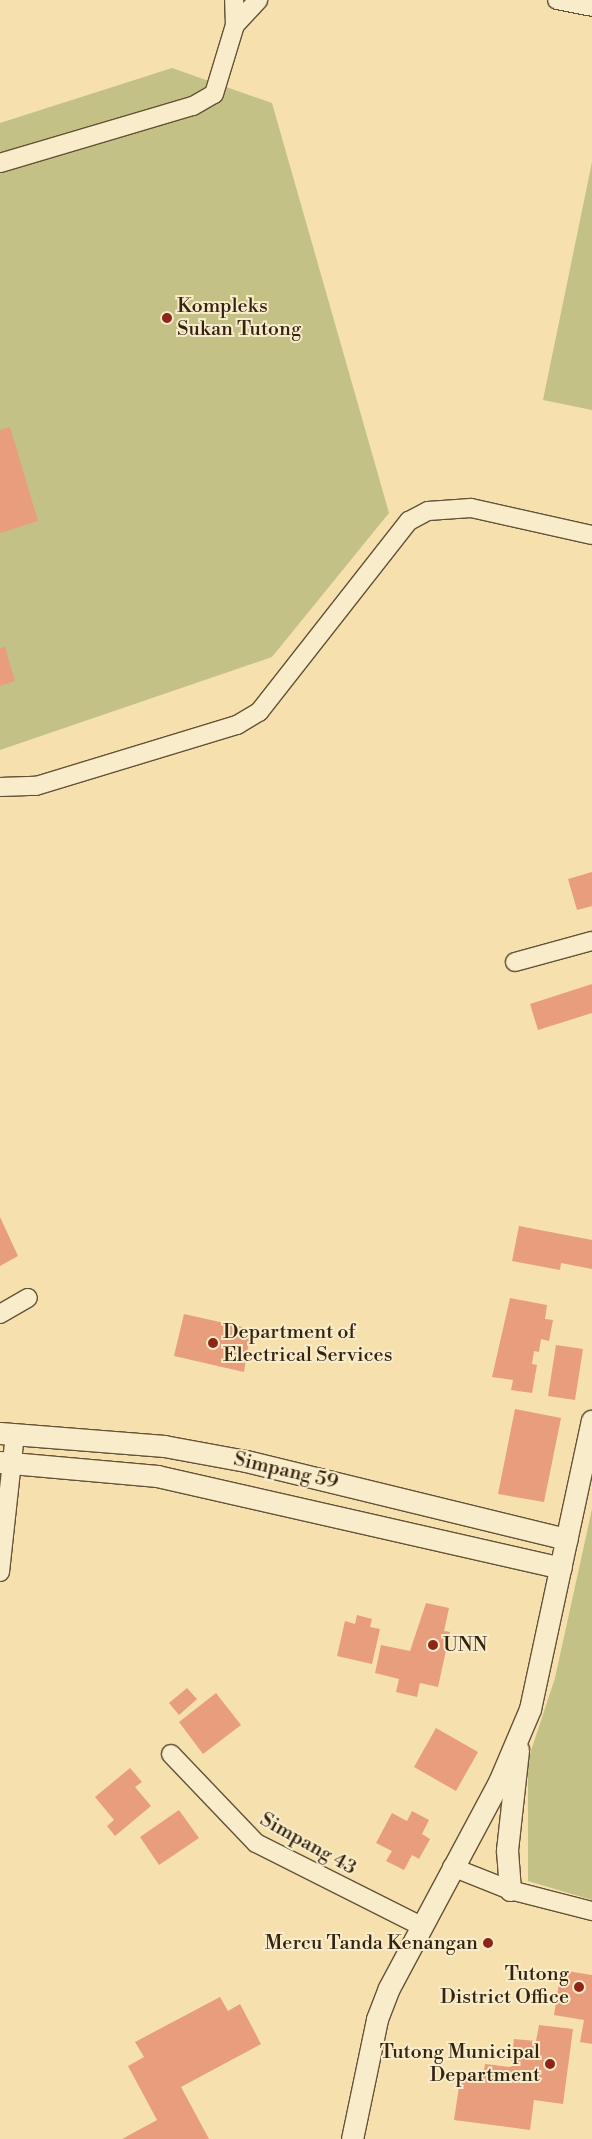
<!DOCTYPE html>
<style>
body{margin:0}
#map{position:relative;width:592px;height:2139px;overflow:hidden;background:#f6e1ae;font-family:"Libre Bodoni",serif}
div>[style]{position:absolute}
[style*='--x']{left:calc(var(--x)*1px);top:calc(var(--y)*1px);width:calc(var(--w)*1px);rotate:calc(var(--a)*1deg)}
.green>*{inset:0;background:#c3c185}
.building>*{inset:0;background:#e89d7d}
.roads{filter:drop-shadow(1px 0 #645238) drop-shadow(-1px 0 #645238) drop-shadow(0 1px #645238) drop-shadow(0 -1px #645238)}
.minor>*{height:18px;margin:-9px;padding:0 9px;transform-origin:9px;border-radius:9px;background:#f9ecca}
.tertiary>*{height:21px;margin:-10.5px;padding:0 10.5px;transform-origin:10.5px;border-radius:10.5px;background:#f9ecca}
.dots>*{width:14px;height:14px;translate:-50% -50%;box-sizing:border-box;border:2px solid #f9ecca;border-radius:50%}
span{translate:-50% -50%;white-space:nowrap;text-align:center;line-height:1.15;-webkit-text-stroke:4px #f9ecca;paint-order:stroke}
.poi-label{font-size:20px;color:#332310}
.left{translate:0 -50%;text-align:left}
.right{translate:-100% -50%;text-align:right}
.street-label{font-size:20px;color:#332310}
</style>
<div id="map">
<div class="green">
<i style="clip-path:polygon(172px 68px,272px 103px,389px 513px,272px 657px,0 750px,0 123px)"></i>
<i style="clip-path:polygon(592px 162px,592px 410px,543px 400px)"></i>
<i style="clip-path:polygon(592px 1509px,592px 1900px,528px 1881px,528px 1760px,555px 1678px)"></i>
</div>
<div class="building">
<i style="clip-path:polygon(10px 427px,38px 521px,0 533px,0 430px)"></i>
<i style="clip-path:polygon(5px 647px,15px 681px,0 686px,0 648px)"></i>
<i style="clip-path:polygon(592px 872px,592px 906px,577px 910px,568px 879px)"></i>
<i style="clip-path:polygon(592px 984px,592px 1013px,538px 1030px,530px 1004px)"></i>
<i style="clip-path:polygon(0 1217px,18px 1256px,0 1266px)"></i>
<i style="clip-path:polygon(519px 1226px,592px 1240px,592px 1269px,561px 1263px,560px 1270px,512px 1261px)"></i>
<i style="clip-path:polygon(510px 1298px,547px 1305px,545px 1319px,553px 1320px,549px 1341px,541px 1339px,539px 1352px,534px 1351px,532px 1364px,537px 1365px,532px 1393px,511px 1390px,513px 1380px,492px 1377px)"></i>
<i style="clip-path:polygon(184px 1314px,251px 1329px,244px 1372px,174px 1356px)"></i>
<i style="clip-path:polygon(556px 1345px,583px 1349px,575px 1400px,548px 1396px)"></i>
<i style="clip-path:polygon(515px 1409px,561px 1418px,544px 1502px,498px 1494px)"></i>
<i style="clip-path:polygon(426px 1603px,449px 1608px,444px 1631px,450px 1632px,438px 1687px,420px 1683px,417px 1697px,396px 1692px,399px 1679px,375px 1673px,381px 1645px,410px 1651px)"></i>
<i style="clip-path:polygon(357px 1615px,372px 1619px,370px 1627px,380px 1629px,372px 1664px,337px 1656px,345px 1621px,355px 1624px)"></i>
<i style="clip-path:polygon(187px 1688px,197px 1699px,179px 1715px,169px 1703px)"></i>
<i style="clip-path:polygon(216px 1693px,241px 1725px,203px 1754px,179px 1722px)"></i>
<i style="clip-path:polygon(436px 1728px,478px 1752px,456px 1791px,414px 1767px)"></i>
<i style="clip-path:polygon(130px 1768px,142px 1782px,135px 1787px,151px 1806px,115px 1836px,107px 1826px,114px 1820px,95px 1797px)"></i>
<i style="clip-path:polygon(179px 1810px,199px 1838px,159px 1865px,140px 1837px)"></i>
<i style="clip-path:polygon(412px 1811px,429px 1820px,422px 1834px,430px 1839px,419px 1859px,412px 1855px,404px 1870px,386px 1861px,392px 1851px,376px 1843px,392px 1813px,407px 1821px)"></i>
<i style="clip-path:polygon(561px 1970px,592px 1975px,592px 2044px,580px 2042px,584px 2020px,554px 2015px)"></i>
<i style="clip-path:polygon(220px 1997px,228px 2011px,240px 2004px,261px 2044px,181px 2087px,209px 2139px,122px 2139px,157px 2120px,128px 2066px,144px 2057px,135px 2042px)"></i>
<i style="clip-path:polygon(539px 2025px,573px 2029px,563px 2104px,534px 2100px,530px 2130px,454px 2120px,460px 2080px,482px 2082px,485px 2064px,511px 2067px,514px 2039px,536px 2041px)"></i>
</div>
<div class="roads">
<div class="minor">
<i style="--x:557;--y:0;--w:36;--a:11"></i>
<i style="--x:235;--y:25;--w:34;--a:-47"></i>
<i style="--x:0;--y:163;--w:201;--a:-16.5"></i>
<i style="--x:193;--y:106;--w:24;--a:-30"></i>
<i style="--x:214;--y:94;--w:72;--a:-73.1"></i>
<i style="--x:235;--y:25;--w:25;--a:-92"></i>
<i style="--x:0;--y:787;--w:36;--a:-2"></i>
<i style="--x:36;--y:786;--w:210;--a:-16.9"></i>
<i style="--x:237;--y:725;--w:26;--a:-31"></i>
<i style="--x:259;--y:712;--w:243;--a:-51.9"></i>
<i style="--x:409;--y:521;--w:21;--a:-28"></i>
<i style="--x:428;--y:511;--w:43;--a:-4"></i>
<i style="--x:471;--y:508;--w:124;--a:12.6"></i>
<i style="--x:515;--y:962;--w:80;--a:-15.3"></i>
<i style="--x:0;--y:1314;--w:32;--a:-30"></i>
<i style="--x:0;--y:1572;--w:139;--a:-83.8"></i>
<i style="--x:171;--y:1754;--w:123;--a:46.3"></i>
<i style="--x:256;--y:1843;--w:185;--a:26.7"></i>
<i style="--x:452;--y:1867;--w:62;--a:21.6"></i>
<i style="--x:510;--y:1890;--w:85;--a:14.4"></i>
</div>
<div class="tertiary">
<i style="--x:0;--y:1433;--w:165;--a:4.5"></i>
<i style="--x:164;--y:1446;--w:83;--a:10.4"></i>
<i style="--x:246;--y:1461;--w:330;--a:13.7"></i>
<i style="--x:0;--y:1462;--w:158;--a:5.1"></i>
<i style="--x:157;--y:1476;--w:414;--a:12.8"></i>
<i style="--x:510;--y:1890;--w:40;--a:-94.3"></i>
<i style="--x:507;--y:1850;--w:101;--a:-83.7"></i>
<i style="--x:352;--y:2139;--w:123;--a:-78.2"></i>
<i style="--x:377;--y:2019;--w:33;--a:-69"></i>
<i style="--x:389;--y:1988;--w:234;--a:-61.9"></i>
<i style="--x:499;--y:1782;--w:79;--a:-67"></i>
<i style="--x:530;--y:1709;--w:295;--a:-77.9"></i>
</div>
</div>
<div class="dots">
<i style="left:167px;top:318px;background:#8f2418"></i>
<i style="left:213px;top:1343px;background:#8f2418"></i>
<i style="left:433px;top:1645px;background:#8f2418"></i>
<i style="left:488px;top:1943px;background:#8f2418"></i>
<i style="left:579px;top:1987px;background:#8f2418"></i>
<i style="left:550px;top:2064px;background:#8f2418"></i>
</div>
<div class="poi-label">
<span class="left" style="left:177px;top:318px">Kompleks<br>Sukan Tutong</span>
<span class="left" style="left:223px;top:1344px">Department of<br>Electrical Services</span>
<span class="left" style="left:443px;top:1645px">UNN</span>
<span class="right" style="left:478px;top:1943px">Mercu Tanda Kenangan</span>
<span class="right" style="left:569px;top:1986px">Tutong<br>District Office</span>
<span class="right" style="left:540px;top:2064px">Tutong Municipal<br>Department</span>
</div>
<div class="street-label">
<span style="left:286px;top:1471px;rotate:13deg">Simpang 59</span>
<span style="left:308px;top:1844px;rotate:29deg">Simpang 43</span>
</div>
</div>
